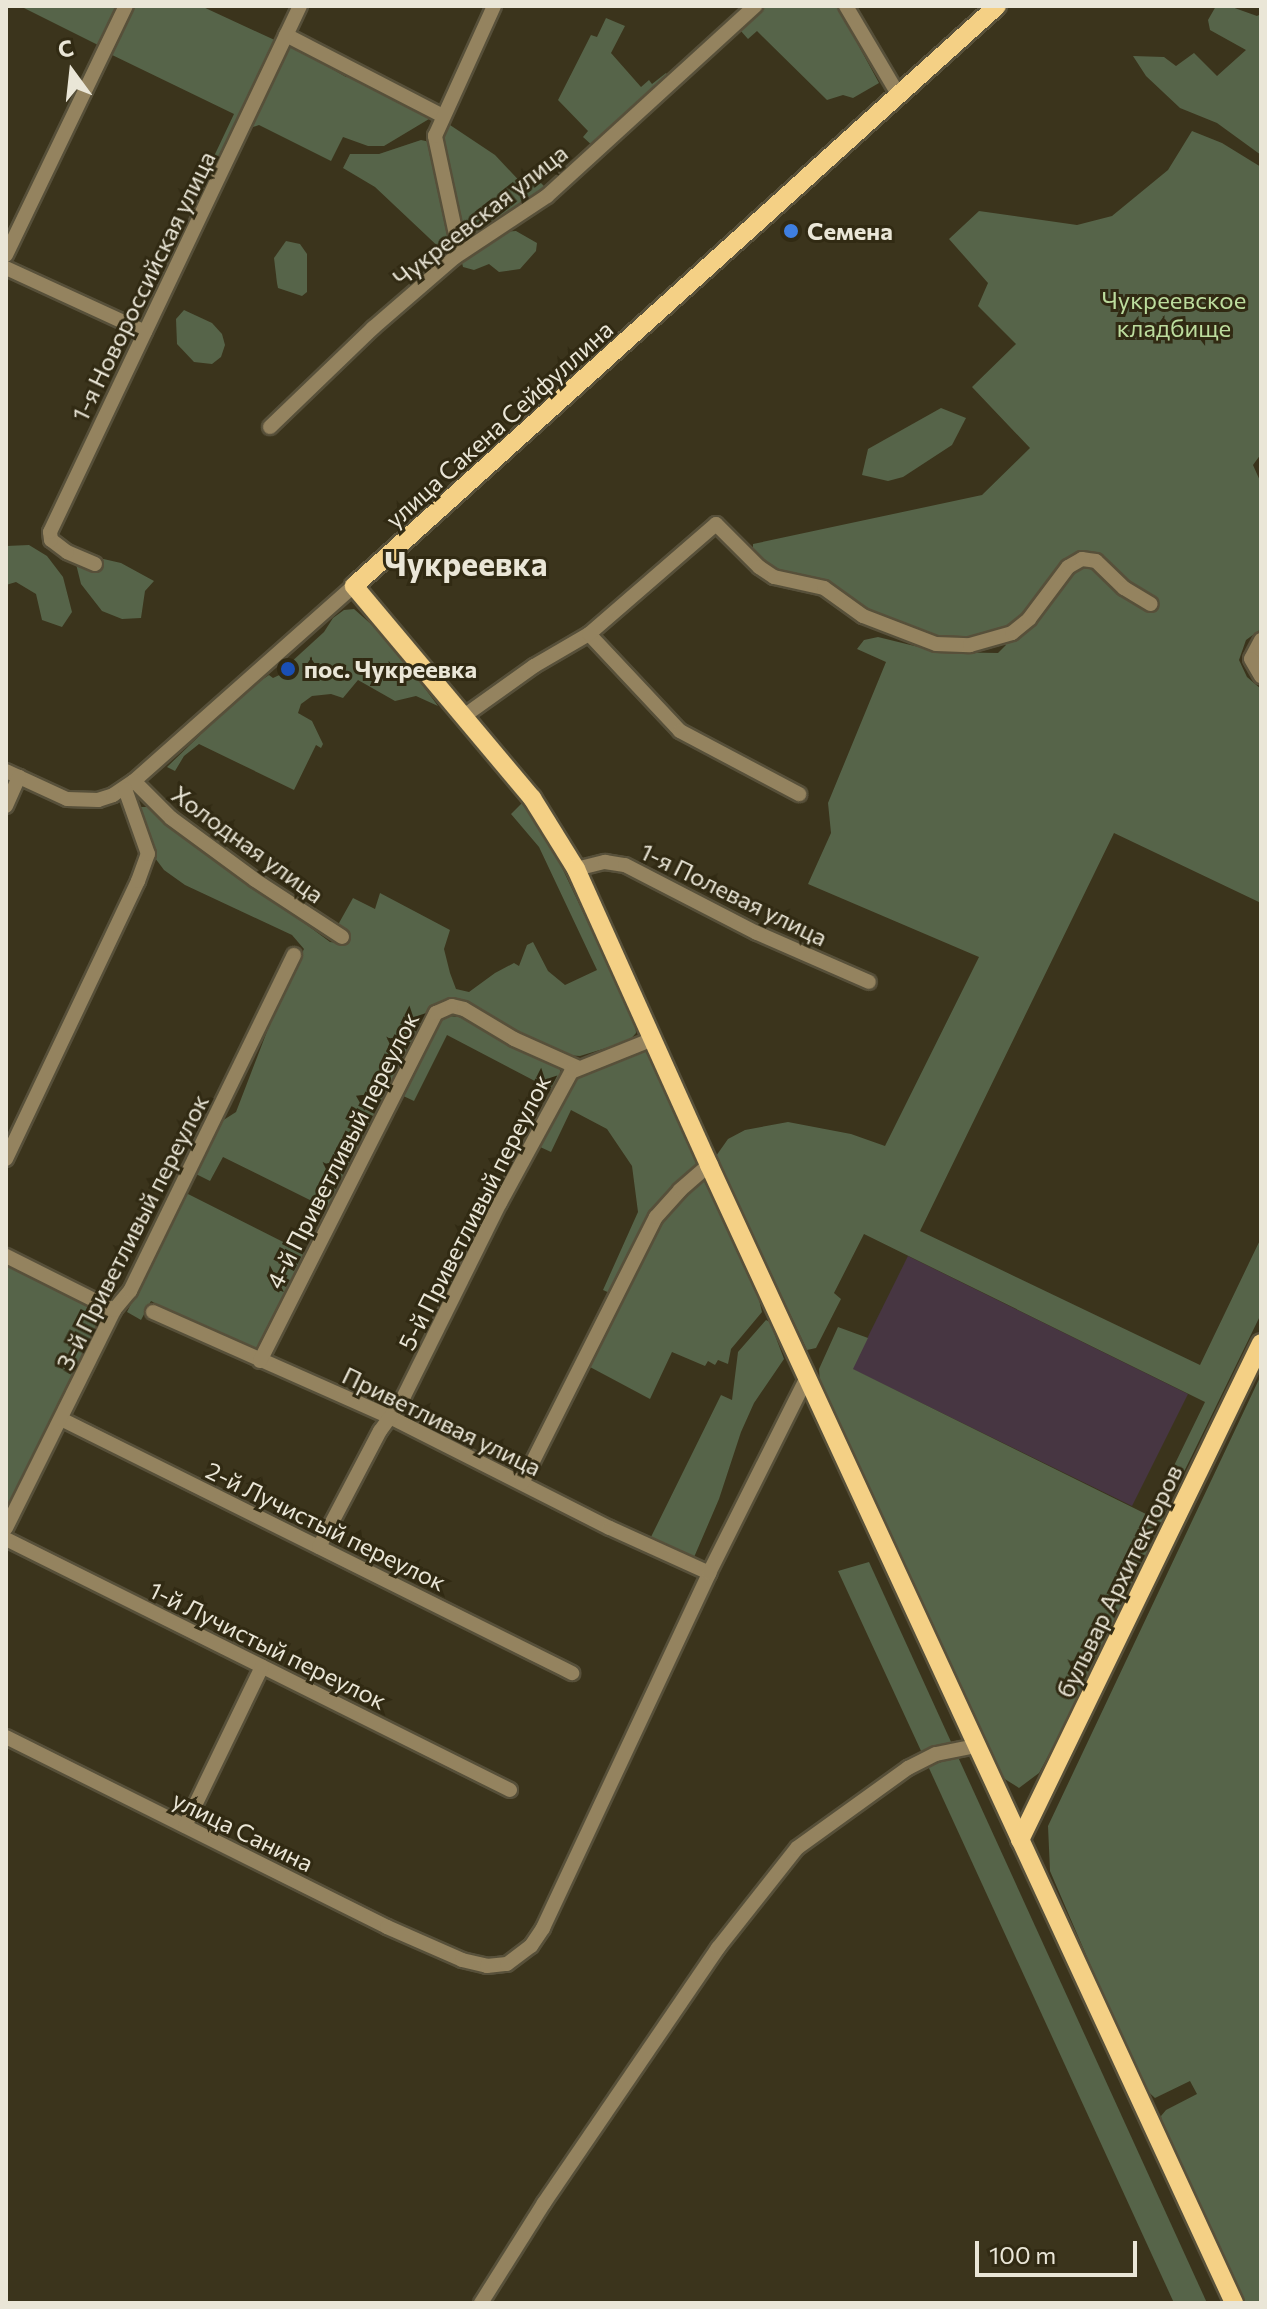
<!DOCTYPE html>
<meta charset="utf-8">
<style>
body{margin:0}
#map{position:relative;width:1267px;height:2309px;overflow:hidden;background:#3b341c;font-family:Commissioner,sans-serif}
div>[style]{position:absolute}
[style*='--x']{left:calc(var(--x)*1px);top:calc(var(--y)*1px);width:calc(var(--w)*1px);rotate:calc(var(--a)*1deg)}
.commercial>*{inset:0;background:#473642}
.green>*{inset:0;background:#566449}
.roads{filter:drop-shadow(2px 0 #57503a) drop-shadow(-2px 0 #57503a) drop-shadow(0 2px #57503a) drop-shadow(0 -2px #57503a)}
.minor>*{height:14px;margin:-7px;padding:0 7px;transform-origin:7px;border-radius:7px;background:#94835f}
.major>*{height:18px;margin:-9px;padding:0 9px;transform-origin:9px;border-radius:9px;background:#f4d085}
.dots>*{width:22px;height:22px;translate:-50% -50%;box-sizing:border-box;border:4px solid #312a13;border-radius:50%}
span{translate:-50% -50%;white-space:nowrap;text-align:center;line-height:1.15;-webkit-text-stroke:6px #312a13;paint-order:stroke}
.street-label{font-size:24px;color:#eae6d7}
.poi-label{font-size:24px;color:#eae6d7;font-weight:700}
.left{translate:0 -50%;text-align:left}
.park-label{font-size:24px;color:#bcdc9d}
.district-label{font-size:32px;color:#eae6d7;font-weight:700}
.frame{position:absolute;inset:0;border:8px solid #eae6d7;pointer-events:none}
.north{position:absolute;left:32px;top:32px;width:80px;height:80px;-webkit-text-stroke:6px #312a13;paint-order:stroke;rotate:345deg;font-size:22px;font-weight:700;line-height:32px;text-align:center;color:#eae6d7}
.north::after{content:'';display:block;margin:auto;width:28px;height:36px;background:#eae6d7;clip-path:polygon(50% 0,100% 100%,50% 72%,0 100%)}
.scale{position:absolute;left:975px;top:2241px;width:162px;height:36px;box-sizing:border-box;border:4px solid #eae6d7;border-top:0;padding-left:10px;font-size:24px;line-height:28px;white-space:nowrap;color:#eae6d7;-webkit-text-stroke:6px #312a13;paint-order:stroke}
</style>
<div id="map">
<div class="commercial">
<i style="clip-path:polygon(908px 1256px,1188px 1394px,1132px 1506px,852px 1369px)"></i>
</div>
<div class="green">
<i style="clip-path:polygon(20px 6px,121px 6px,100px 46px)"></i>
<i style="clip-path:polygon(131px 6px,201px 6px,279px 42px,215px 175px,207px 171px,234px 114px,108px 53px)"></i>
<i style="clip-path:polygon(761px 6px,837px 6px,879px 83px,853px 98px,843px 95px,827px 100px,757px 31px,748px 39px,740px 30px,739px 26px)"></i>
<i style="clip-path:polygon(1216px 6px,1229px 6px,1257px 16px,1261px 14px,1261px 155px,1217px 123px,1180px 108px,1146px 76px,1133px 56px,1164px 57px,1176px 66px,1194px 53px,1217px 76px,1246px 50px,1210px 30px,1208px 20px)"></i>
<i style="clip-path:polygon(606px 18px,625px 26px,611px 53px,641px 87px,649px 80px,652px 84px,666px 73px,670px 78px,594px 147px,583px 137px,588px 131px,558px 100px,591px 35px,597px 37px)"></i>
<i style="clip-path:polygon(289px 44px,346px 77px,359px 78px,434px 116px,384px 146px,368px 146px,343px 137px,331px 161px,259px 125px,250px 128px)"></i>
<i style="clip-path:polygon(450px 125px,495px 155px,527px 189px,538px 180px,547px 189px,471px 241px,462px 238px,440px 140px,445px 126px)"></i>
<i style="clip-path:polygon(1192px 131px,1222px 143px,1261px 167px,1261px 454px,1253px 465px,1261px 483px,1261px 629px,1246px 640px,1239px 660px,1247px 677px,1261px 689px,1261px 903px,1114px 833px,920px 1231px,1200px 1365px,1261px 1238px,1261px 1314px,1179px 1482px,1168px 1478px,1205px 1402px,864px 1234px,834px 1293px,841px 1299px,816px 1348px,807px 1350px,716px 1156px,728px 1139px,745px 1130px,788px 1122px,851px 1134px,885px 1146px,979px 957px,808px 884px,831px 833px,828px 803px,886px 662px,857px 649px,864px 640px,878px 637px,939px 652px,998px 653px,1006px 645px,1000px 633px,956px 640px,929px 636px,870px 613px,838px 588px,818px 580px,800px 580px,770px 566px,753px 550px,753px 544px,982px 495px,1030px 448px,972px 387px,1016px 344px,978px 306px,988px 283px,949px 239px,979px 211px,1077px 225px,1112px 216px,1168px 170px)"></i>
<i style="clip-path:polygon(421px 140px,430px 142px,448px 213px,453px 253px,418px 286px,413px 281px,445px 253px,375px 187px,343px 168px,350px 154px,379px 154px)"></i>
<i style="clip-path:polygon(516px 231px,537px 243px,536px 251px,520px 269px,499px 272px,489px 264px,474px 270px,463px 267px,461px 259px,501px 232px)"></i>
<i style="clip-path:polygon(286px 241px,300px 244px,307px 254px,307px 292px,302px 296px,278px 288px,277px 283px,274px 258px)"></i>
<i style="clip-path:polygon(184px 310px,212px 323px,222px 334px,225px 345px,221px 357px,212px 364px,194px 362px,177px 344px,176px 319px)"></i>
<i style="clip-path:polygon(941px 408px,966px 418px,952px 445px,903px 477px,888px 481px,862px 475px,868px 449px)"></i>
<i style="clip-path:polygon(29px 545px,47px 556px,63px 577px,72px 612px,62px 627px,42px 620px,36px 594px,16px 582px,6px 585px,6px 546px)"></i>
<i style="clip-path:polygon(73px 552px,121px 563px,154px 581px,145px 591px,141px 618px,122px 619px,102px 611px,81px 584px)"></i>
<i style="clip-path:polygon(354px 609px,390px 641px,438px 706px,416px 696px,395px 701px,358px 680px,343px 698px,331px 694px,312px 696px,301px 704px,298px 713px,312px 721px,323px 744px,321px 748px,316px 745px,294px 790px,199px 744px,184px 756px,175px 771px,167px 767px,248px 689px,269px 675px,273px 678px,292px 669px,289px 664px,324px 632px,333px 618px,344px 610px)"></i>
<i style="clip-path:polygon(523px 802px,548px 838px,635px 1022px,636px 1033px,629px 1041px,580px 1056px,565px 1055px,443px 1003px,431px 1008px,417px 1030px,328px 1209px,223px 1157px,210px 1181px,196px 1174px,222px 1121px,236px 1112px,283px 990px,304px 949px,292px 935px,185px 885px,164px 870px,152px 854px,138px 807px,147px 807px,330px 942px,339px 943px,339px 923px,353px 898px,375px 909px,380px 893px,450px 930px,444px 949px,450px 973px,456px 989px,469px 992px,495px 973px,514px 963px,519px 966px,527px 945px,533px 942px,548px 971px,565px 985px,597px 970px,539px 847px,511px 814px)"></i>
<i style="clip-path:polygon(449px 1016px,459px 1017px,559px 1064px,562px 1078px,554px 1091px,447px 1035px,414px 1101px,399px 1094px,433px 1027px)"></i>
<i style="clip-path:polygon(637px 1050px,647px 1051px,699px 1167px,664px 1194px,612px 1294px,603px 1290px,638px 1212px,632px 1166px,607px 1129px,571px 1110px,551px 1152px,538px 1146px,568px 1088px,578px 1076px)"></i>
<i style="clip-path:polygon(702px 1178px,707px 1181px,757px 1291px,762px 1312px,731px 1349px,728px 1364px,718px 1360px,715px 1365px,708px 1361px,705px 1366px,672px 1352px,650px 1399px,590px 1367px,663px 1217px)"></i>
<i style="clip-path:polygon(186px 1193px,307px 1254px,260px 1350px,246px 1350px,151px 1301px,141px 1320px,127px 1312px)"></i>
<i style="clip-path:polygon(6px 1265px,106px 1311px,6px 1511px)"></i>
<i style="clip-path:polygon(766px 1320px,770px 1322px,784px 1359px,754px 1403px,741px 1432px,719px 1499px,692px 1562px,649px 1541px,721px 1395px,732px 1400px,738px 1352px)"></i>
<i style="clip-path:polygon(838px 1327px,868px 1338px,853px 1369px,1150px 1516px,1161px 1494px,1166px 1498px,1166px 1515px,1081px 1695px,1039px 1773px,1019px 1788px,1000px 1776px,995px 1759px,820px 1383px,819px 1369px)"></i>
<i style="clip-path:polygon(1261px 1375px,1261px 2303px,1244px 2303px,1163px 2128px,1161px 2116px,1166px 2110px,1197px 2094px,1190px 2081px,1155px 2098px,1143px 2087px,1050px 1871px,1048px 1826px)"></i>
<i style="clip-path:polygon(869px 1562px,952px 1744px,922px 1753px,838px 1571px)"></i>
<i style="clip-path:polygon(958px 1757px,1207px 2303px,1174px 2303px,928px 1766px)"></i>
</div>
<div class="roads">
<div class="minor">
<i style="--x:846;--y:6;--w:102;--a:59.4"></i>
<i style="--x:286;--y:35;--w:177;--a:27.3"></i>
<i style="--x:460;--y:253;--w:120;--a:-102.1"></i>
<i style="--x:435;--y:136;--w:143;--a:-65.6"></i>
<i style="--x:6;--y:255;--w:276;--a:-64.3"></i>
<i style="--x:6;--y:268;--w:153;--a:24.7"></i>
<i style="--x:270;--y:427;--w:143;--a:-43.9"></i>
<i style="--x:373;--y:328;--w:108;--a:-40.9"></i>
<i style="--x:455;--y:257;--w:110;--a:-33.5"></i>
<i style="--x:547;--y:196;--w:282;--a:-42.4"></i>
<i style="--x:95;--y:564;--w:30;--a:-157"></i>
<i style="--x:67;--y:552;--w:20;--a:-143"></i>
<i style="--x:51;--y:540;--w:8;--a:-97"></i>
<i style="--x:50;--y:532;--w:582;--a:-64.58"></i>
<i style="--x:589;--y:634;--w:133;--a:46.8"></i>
<i style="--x:680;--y:731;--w:135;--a:27.9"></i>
<i style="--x:1261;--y:640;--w:21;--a:118"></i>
<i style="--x:1251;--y:659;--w:20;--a:60"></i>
<i style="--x:464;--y:716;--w:86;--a:-35.5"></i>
<i style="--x:534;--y:666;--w:64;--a:-30.2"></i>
<i style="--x:589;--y:634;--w:168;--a:-40.9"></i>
<i style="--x:716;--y:524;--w:61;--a:45"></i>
<i style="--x:759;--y:567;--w:18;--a:34"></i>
<i style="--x:774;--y:577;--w:51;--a:12.4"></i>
<i style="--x:824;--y:588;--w:48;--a:35.7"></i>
<i style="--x:863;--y:616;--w:78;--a:21"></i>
<i style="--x:936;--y:644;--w:34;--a:2"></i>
<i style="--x:970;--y:645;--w:44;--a:-15.9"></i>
<i style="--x:1012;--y:633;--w:22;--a:-39"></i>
<i style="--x:1029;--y:619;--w:65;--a:-53.1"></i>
<i style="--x:1068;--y:567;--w:16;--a:-30"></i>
<i style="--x:1082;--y:559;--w:14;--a:8"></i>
<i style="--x:1096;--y:561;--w:39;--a:44"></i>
<i style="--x:1124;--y:588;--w:31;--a:31"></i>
<i style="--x:6;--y:771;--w:67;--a:24.7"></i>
<i style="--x:67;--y:799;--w:31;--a:2"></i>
<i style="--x:98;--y:800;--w:16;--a:-18"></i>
<i style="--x:113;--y:795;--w:25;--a:-34"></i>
<i style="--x:134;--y:781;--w:294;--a:-41.6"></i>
<i style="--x:134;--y:781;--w:52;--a:45"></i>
<i style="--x:171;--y:818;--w:104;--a:36.4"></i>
<i style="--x:255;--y:880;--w:104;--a:33.2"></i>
<i style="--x:6;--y:806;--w:32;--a:-66"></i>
<i style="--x:576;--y:869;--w:30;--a:-14"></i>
<i style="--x:605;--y:862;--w:20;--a:9"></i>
<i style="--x:625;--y:865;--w:148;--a:27.3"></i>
<i style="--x:757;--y:933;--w:122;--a:23.6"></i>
<i style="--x:6;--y:1159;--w:308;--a:-64.6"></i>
<i style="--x:138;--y:881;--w:29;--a:-70"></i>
<i style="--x:148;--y:854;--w:69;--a:-109.5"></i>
<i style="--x:6;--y:1256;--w:121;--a:26.6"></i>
<i style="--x:153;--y:1312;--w:259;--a:23.9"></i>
<i style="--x:390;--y:1417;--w:246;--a:26.8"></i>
<i style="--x:610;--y:1528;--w:109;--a:24.4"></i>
<i style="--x:260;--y:1361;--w:390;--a:-63.2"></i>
<i style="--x:436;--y:1013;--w:17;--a:-24"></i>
<i style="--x:452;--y:1006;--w:12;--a:14"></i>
<i style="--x:464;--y:1009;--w:58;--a:31"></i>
<i style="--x:514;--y:1039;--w:69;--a:24"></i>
<i style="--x:61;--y:1419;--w:571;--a:26.43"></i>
<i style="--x:522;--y:1483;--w:298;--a:-63.3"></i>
<i style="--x:656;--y:1217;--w:36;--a:-48"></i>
<i style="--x:680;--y:1190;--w:38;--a:-41"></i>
<i style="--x:6;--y:1528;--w:243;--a:-63.6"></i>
<i style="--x:114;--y:1310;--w:25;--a:-50"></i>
<i style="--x:130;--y:1291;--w:374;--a:-64"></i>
<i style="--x:6;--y:1539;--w:563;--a:26.47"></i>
<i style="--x:319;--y:1547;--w:131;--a:-62.3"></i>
<i style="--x:380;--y:1431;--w:36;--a:-54"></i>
<i style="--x:401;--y:1402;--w:222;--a:-63.6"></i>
<i style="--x:500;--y:1203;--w:149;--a:-61.5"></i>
<i style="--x:571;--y:1072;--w:88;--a:-21.9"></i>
<i style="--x:6;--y:1737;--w:426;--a:26.5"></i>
<i style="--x:387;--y:1927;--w:82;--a:23.7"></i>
<i style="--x:462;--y:1960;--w:26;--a:13"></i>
<i style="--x:487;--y:1966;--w:20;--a:-6"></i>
<i style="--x:507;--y:1964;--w:30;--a:-37"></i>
<i style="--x:531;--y:1946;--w:22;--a:-56"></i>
<i style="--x:543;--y:1928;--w:392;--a:-64.9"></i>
<i style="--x:709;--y:1573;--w:219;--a:-63.4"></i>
<i style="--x:185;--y:1826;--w:177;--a:-64.2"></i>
<i style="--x:481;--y:2303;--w:118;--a:-57.8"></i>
<i style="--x:544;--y:2203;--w:309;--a:-55.7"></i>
<i style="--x:718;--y:1948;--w:127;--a:-51.7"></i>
<i style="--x:797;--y:1848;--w:137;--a:-35.8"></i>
<i style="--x:908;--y:1768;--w:31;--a:-27"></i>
<i style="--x:936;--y:1754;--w:41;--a:-11.3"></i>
</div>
<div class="major">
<i style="--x:997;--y:6;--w:866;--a:137.95"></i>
<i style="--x:354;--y:586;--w:277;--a:50"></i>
<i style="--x:532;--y:798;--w:84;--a:58.2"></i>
<i style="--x:576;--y:869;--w:325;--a:65.8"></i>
<i style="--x:709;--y:1165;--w:1253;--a:65.23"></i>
<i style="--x:1020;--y:1840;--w:552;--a:-64.13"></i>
</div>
</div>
<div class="dots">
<i style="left:791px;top:231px;background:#3f7fe0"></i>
<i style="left:288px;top:669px;background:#1a4fb4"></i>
</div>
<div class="street-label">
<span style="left:480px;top:215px;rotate:-38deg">Чукреевская улица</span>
<span style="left:143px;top:286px;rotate:-64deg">1-я Новороссийская улица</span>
<span style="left:499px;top:424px;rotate:-42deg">улица Сакена Сейфуллина</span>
<span style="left:248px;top:844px;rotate:36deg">Холодная улица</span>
<span style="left:734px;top:894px;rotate:26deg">1-я Полевая улица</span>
<span style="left:342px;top:1150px;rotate:-63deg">4-й Приветливый переулок</span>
<span style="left:474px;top:1212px;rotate:-63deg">5-й Приветливый переулок</span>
<span style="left:132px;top:1232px;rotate:-63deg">3-й Приветливый переулок</span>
<span style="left:442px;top:1421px;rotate:26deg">Приветливая улица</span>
<span style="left:326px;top:1526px;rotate:26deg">2-й Лучистый переулок</span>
<span style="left:1119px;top:1581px;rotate:-64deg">бульвар Архитекторов</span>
<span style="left:268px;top:1645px;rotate:26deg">1-й Лучистый переулок</span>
<span style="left:243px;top:1831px;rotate:26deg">улица Санина</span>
</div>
<div class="poi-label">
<span class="left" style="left:807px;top:231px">Семена</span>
<span class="left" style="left:304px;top:669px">пос. Чукреевка</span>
</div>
<div class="park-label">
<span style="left:1174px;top:314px">Чукреевское<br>кладбище</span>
</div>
<div class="district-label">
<span style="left:466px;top:563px">Чукреевка</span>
</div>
<div class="frame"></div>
<div class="north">С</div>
<div class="scale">100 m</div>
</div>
